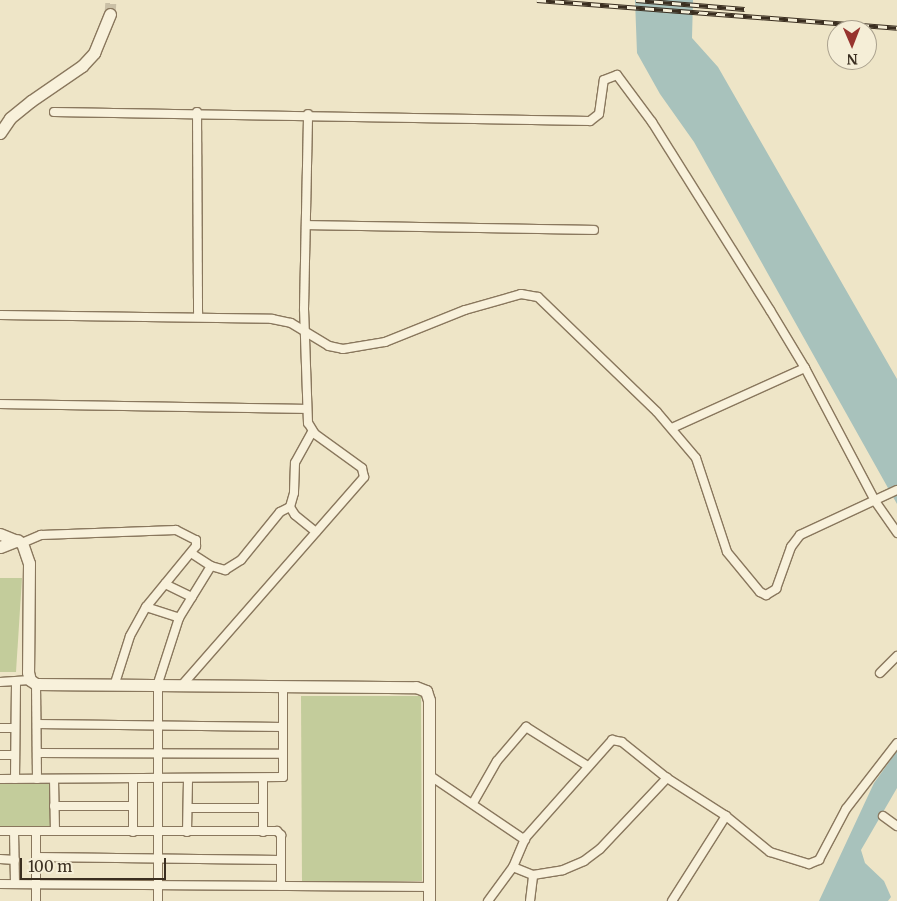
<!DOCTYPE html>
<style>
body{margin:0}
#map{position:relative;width:897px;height:901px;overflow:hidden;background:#eee5c7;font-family:Merriweather,serif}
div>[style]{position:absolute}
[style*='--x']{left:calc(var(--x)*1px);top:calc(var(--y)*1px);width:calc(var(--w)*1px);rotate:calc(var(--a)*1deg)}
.green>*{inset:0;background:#c3cc9b}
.water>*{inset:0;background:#a8c2bc}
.secondary-tunnel>*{height:11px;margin-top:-5.5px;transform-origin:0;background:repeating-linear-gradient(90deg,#cac0a6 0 11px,transparent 0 16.5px)}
.roads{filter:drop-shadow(1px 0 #89775d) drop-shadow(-1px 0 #89775d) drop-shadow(0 1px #89775d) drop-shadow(0 -1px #89775d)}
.street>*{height:8px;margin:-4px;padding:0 4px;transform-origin:4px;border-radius:4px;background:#f8f1db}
.secondary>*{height:11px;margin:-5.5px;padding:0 5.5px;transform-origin:5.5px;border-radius:5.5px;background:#f8f1db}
.rail>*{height:5px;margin-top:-2.5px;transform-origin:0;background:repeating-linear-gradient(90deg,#f5eed7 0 9px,#3a2e20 0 18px);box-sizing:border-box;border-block:1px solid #3a2e20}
span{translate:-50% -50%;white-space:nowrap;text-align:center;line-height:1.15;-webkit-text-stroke:4px #f5eed7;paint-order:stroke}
.north{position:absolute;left:827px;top:20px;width:50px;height:50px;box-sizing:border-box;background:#f5eed7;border:1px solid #aaa18e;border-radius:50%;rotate:179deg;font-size:14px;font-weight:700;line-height:20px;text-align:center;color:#3a2e20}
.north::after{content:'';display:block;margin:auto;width:18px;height:22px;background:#97342e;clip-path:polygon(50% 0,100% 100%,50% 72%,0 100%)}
.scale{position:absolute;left:20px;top:858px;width:146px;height:22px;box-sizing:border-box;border:2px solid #3a2e20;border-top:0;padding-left:6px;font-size:15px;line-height:18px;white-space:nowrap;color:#3a2e20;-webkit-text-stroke:4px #f5eed7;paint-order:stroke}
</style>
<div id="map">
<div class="green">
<i style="clip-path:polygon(0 578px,22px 578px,16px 672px,0 672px)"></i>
<i style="clip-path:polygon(301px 696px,421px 696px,422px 881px,302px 882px)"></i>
<i style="clip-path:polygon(0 784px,52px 784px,52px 829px,0 829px)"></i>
</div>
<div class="water">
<i style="clip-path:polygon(635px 0,693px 0,692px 38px,718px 67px,897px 379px,897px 504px,694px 142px,660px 94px,637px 53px)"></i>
<i style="clip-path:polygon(897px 751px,897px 788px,861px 850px,865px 863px,884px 881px,891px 897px,888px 901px,819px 901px,874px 783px)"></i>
</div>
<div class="secondary-tunnel">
<i style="--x:110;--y:14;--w:14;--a:-86"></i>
</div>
<div class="roads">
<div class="street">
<i style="--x:54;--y:112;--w:536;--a:0.96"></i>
<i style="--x:590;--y:121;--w:11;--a:-38"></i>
<i style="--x:599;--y:114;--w:34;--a:-82"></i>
<i style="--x:604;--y:80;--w:14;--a:-21"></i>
<i style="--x:617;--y:75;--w:59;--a:53.3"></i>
<i style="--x:652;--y:122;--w:222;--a:57.9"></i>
<i style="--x:770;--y:310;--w:68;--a:58.9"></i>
<i style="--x:805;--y:368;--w:150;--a:62.2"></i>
<i style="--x:875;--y:501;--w:39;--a:55"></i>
<i style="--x:197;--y:112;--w:204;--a:89.7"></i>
<i style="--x:306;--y:225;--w:288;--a:1"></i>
<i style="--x:0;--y:315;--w:272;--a:0.8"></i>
<i style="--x:272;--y:319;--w:19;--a:12"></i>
<i style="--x:291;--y:323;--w:44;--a:31.2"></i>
<i style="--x:329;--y:346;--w:14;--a:12"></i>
<i style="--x:343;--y:349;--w:43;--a:-9.5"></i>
<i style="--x:385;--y:342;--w:86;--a:-21.8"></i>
<i style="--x:465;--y:310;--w:58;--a:-15.9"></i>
<i style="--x:521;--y:294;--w:17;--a:10"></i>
<i style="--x:538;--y:297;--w:165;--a:44"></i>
<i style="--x:657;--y:412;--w:60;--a:49.7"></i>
<i style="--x:696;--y:458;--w:99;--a:71.7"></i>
<i style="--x:727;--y:552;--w:52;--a:50.5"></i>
<i style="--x:760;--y:592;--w:7;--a:27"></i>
<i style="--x:766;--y:595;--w:12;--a:-31"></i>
<i style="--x:776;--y:589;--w:45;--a:-70.3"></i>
<i style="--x:791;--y:547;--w:15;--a:-53"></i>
<i style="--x:800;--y:535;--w:107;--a:-24.9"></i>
<i style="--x:0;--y:404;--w:307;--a:0.9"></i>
<i style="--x:672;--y:428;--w:146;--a:-24.3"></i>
<i style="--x:312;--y:432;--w:35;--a:119"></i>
<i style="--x:295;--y:463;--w:30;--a:92"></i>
<i style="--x:294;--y:493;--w:15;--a:106"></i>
<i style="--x:290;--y:507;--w:9;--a:58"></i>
<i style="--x:295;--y:515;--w:27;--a:39"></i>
<i style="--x:22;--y:543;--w:21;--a:-23"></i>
<i style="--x:41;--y:535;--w:135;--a:-2.1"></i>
<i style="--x:176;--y:530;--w:22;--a:27"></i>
<i style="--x:196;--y:540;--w:6;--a:90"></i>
<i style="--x:196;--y:546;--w:79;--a:129.3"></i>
<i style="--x:146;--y:607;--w:33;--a:119"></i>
<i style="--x:130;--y:636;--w:49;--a:107.7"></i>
<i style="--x:191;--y:553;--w:24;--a:33"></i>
<i style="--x:211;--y:566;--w:15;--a:16"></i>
<i style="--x:225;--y:570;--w:19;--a:-32"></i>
<i style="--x:241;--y:560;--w:62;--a:-50.9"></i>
<i style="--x:280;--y:512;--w:11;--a:-27"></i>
<i style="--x:165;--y:584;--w:30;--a:26"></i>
<i style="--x:146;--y:607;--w:35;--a:18"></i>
<i style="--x:179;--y:618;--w:68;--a:107.9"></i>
<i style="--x:158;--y:683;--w:218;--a:90"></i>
<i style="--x:179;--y:618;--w:61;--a:-58.4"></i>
<i style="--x:880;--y:673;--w:24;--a:-45"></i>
<i style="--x:0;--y:682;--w:30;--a:-4"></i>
<i style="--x:36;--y:684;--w:95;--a:89.4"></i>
<i style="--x:183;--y:684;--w:275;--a:-48.8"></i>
<i style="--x:364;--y:477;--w:9;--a:-103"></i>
<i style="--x:362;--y:468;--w:58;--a:-144.1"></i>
<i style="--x:315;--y:434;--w:13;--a:-122"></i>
<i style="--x:308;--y:423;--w:114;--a:-92"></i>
<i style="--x:304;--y:309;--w:195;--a:-88.8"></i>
<i style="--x:37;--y:724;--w:246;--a:0.7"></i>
<i style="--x:0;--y:728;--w:15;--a:0"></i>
<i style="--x:37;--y:753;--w:246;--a:0.2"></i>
<i style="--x:0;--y:755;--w:15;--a:0"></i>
<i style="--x:429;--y:775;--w:116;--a:34.1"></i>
<i style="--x:0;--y:779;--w:283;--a:-0.4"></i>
<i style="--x:283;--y:777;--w:91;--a:-90"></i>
<i style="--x:15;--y:779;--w:97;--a:-89.4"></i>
<i style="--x:54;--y:779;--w:52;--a:88.9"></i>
<i style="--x:133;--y:779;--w:53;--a:90"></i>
<i style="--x:473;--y:803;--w:48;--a:-60.3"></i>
<i style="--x:497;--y:761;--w:45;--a:-49.5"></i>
<i style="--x:526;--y:727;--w:71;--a:32.3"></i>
<i style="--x:54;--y:806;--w:79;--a:0"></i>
<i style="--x:188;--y:808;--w:75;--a:0"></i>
<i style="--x:883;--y:816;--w:17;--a:36"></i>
<i style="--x:0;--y:831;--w:277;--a:0"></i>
<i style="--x:277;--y:831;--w:6;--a:45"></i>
<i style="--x:281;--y:835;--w:51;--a:90"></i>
<i style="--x:14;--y:831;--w:53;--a:88.9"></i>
<i style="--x:187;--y:832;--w:53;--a:-88.9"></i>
<i style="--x:263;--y:832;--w:54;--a:-90"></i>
<i style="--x:36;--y:857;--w:244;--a:0.7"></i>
<i style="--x:0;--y:859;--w:15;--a:4"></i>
<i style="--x:513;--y:867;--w:33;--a:-67"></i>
<i style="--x:526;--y:837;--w:130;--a:-48.4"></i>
<i style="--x:612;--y:740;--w:10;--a:11"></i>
<i style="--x:622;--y:742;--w:58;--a:38.7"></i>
<i style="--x:667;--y:778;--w:70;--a:32.8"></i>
<i style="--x:726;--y:816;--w:57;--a:39.3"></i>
<i style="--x:770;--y:852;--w:41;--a:17.1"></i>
<i style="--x:809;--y:864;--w:11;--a:-22"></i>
<i style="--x:819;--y:860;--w:58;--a:-62.1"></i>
<i style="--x:846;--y:809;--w:83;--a:-52.3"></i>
<i style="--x:0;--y:884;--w:429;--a:0.4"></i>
<i style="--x:36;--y:901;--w:70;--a:-90"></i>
<i style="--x:488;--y:901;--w:42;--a:-53.7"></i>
<i style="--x:513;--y:867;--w:22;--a:22"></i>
<i style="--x:533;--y:875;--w:30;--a:-9"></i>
<i style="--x:563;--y:870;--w:23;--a:-23"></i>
<i style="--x:584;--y:861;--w:20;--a:-37"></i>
<i style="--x:600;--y:849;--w:98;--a:-46.7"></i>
<i style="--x:530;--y:901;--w:26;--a:-83"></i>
<i style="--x:672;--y:901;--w:101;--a:-57.6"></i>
</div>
<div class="secondary">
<i style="--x:0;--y:133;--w:18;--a:-56"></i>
<i style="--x:10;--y:118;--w:27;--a:-39"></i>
<i style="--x:31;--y:101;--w:62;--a:-34.5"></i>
<i style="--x:82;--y:66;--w:18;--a:-47"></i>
<i style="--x:94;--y:53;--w:42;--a:-67.7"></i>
<i style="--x:0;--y:534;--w:24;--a:22"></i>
<i style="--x:22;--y:543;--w:21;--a:71"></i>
<i style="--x:29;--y:563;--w:109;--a:90.5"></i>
<i style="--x:28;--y:672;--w:8;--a:76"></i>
<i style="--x:30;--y:680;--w:7;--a:34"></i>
<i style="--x:36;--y:684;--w:380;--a:0.5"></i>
<i style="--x:416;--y:687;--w:11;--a:22"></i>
<i style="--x:426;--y:691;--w:9;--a:72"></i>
<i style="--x:429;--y:700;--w:201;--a:90"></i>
<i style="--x:0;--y:547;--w:19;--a:-21"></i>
</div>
</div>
<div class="rail">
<i style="--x:537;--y:0;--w:361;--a:4.4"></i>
<i style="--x:636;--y:0;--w:109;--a:4.7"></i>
</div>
<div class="north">N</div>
<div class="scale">100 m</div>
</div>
